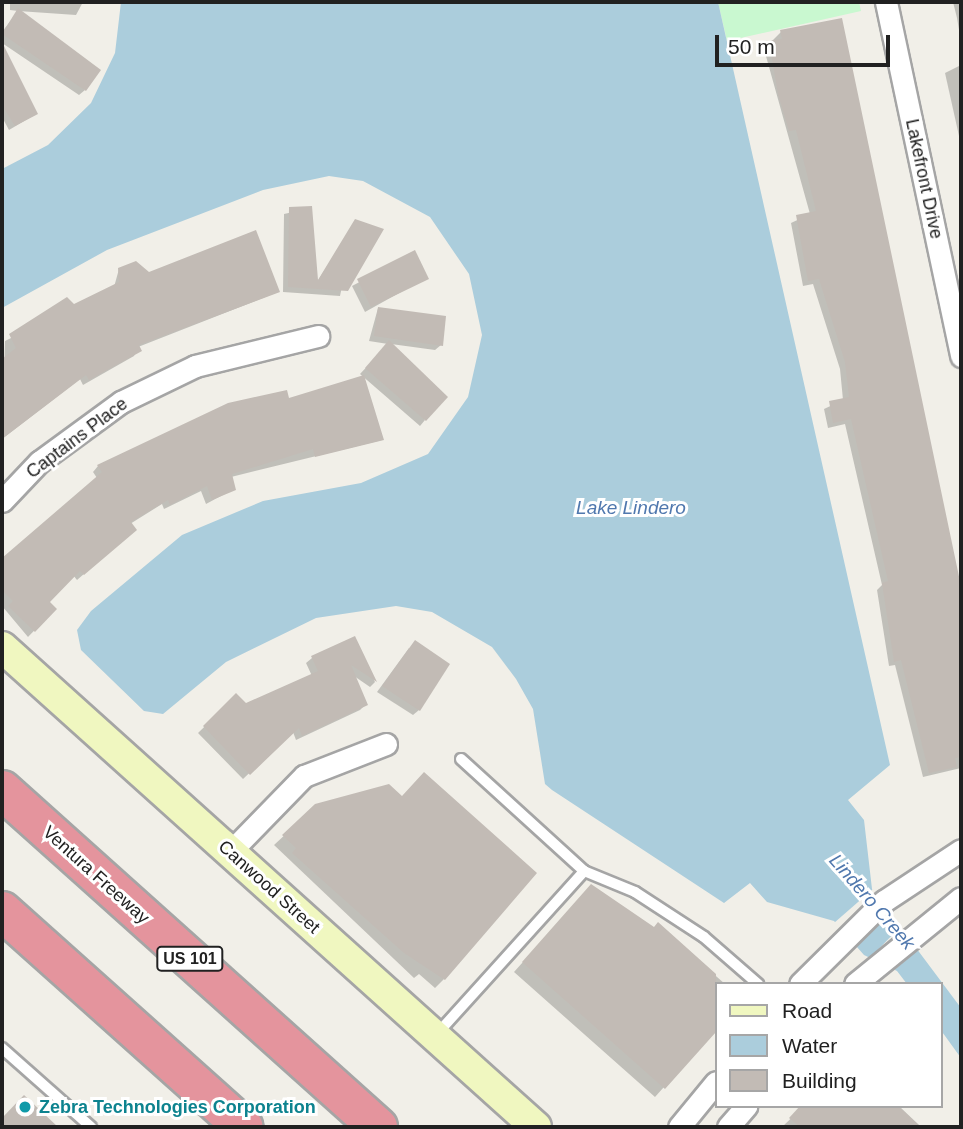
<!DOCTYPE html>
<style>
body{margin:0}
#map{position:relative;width:963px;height:1129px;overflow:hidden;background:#f1efe8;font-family:Arial,sans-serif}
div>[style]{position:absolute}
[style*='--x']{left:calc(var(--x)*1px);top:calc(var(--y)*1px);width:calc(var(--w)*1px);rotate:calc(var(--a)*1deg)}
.park>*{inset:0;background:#c9f8d0}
.water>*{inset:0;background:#abcddc}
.pier>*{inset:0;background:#f1efe8}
.shadow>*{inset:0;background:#0003}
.building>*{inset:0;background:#c2bbb5}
.roads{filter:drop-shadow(2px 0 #a5a5a5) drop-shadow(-2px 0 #a5a5a5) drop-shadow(0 2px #a5a5a5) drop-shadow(0 -2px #a5a5a5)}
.lane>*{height:10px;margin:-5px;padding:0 5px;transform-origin:5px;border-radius:5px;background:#fff}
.street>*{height:21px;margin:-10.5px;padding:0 10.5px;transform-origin:10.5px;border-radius:10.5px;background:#fff}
.secondary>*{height:30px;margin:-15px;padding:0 15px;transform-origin:15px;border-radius:15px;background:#f0f7c0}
.highway>*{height:38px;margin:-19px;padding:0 19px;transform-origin:19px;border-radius:19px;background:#e4949d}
.dots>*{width:19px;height:19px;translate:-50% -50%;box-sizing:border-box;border:4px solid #fff;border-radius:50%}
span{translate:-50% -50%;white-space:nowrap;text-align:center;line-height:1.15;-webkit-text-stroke:6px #fff;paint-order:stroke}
.shield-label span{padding:2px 5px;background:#fff;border:2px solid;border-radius:5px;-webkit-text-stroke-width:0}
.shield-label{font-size:16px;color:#212121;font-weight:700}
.street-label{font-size:18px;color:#212121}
.culture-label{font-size:18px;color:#0d838f;font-weight:700}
.left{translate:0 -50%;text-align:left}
.water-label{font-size:19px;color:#5078ae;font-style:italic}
.frame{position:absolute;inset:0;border:4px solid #212121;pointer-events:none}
.legend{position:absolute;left:715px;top:982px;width:228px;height:126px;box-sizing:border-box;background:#fff;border:2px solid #a6a6a6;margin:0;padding:9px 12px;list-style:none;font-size:21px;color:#212121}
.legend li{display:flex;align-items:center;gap:14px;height:35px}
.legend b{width:35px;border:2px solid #a6a6a6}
.scale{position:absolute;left:715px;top:35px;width:175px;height:32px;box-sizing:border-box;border:4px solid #212121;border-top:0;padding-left:9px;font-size:21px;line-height:24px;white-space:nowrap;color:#212121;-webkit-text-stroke:5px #fff;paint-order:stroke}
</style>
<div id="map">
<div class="park">
<i style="clip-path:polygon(718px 2px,859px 2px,861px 11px,727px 41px)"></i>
</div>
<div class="water">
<i style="clip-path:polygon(121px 2px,718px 2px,890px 765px,848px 800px,864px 820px,872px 889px,961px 1008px,961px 1058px,940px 1029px,940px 984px,907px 984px,897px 971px,864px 955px,834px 921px,767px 902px,750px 883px,724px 903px,552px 790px,545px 784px,533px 709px,516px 679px,492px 647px,432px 612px,396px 606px,316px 618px,226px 662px,163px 714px,144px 711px,81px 650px,77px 630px,91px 611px,182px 535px,263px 501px,361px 483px,428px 454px,468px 397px,482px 335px,469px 274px,430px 217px,363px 181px,329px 176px,263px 190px,107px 250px,2px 308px,2px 169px,48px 145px,91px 103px,115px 53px)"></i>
</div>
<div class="pier">
<i style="clip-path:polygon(873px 889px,893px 911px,853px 945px,834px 923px)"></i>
<i style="clip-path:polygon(903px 924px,922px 946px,892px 972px,867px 961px)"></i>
</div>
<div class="shadow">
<i style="clip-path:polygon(10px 2px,83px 2px,76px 15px,18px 11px,85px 90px,79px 95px,2px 43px,2px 32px,18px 11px,10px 10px)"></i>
<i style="clip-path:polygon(953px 2px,961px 2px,961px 42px,957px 18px)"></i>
<i style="clip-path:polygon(841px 20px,961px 598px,961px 768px,923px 777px,895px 665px,889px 666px,877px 590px,882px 585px,845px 424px,828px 428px,824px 409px,843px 400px,840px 369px,813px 284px,803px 286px,791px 223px,810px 214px,764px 49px,781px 32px)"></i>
<i style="clip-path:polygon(4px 51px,36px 114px,9px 130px,2px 117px)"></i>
<i style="clip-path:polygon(961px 65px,961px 145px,945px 73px)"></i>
<i style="clip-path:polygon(311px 208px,317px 282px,356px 221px,340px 296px,283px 292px,284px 214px)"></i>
<i style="clip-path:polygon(414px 253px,426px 278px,365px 312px,352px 286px)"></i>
<i style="clip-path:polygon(119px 269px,278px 292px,138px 347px,134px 356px,83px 385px,80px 379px,2px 439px,5px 341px,114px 287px)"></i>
<i style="clip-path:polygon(378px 308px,441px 345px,435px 350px,391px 344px,425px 420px,420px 426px,360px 374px,388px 344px,369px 341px)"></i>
<i style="clip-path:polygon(288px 401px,382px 440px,231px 477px,234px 489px,206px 504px,201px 491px,164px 509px,162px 504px,130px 524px,129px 535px,77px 580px,73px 575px,47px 602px,55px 609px,28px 637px,2px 606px,2px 562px,97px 478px,93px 472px,98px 466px,229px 405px)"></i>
<i style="clip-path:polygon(354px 638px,375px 682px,370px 687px,354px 676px,366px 704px,360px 710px,296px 740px,293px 732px,243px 779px,198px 733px,236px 696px,246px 705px,312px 676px,306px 663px,312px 658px)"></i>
<i style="clip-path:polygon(409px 648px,419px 710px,413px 715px,377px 692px)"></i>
<i style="clip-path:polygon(316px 806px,444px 979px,435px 988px,419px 974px,414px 978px,274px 845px)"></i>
<i style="clip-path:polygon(582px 896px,654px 929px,658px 925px,725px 984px,716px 984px,716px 1029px,655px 1097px,514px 972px)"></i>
<i style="clip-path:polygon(804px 1106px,899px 1106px,921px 1127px,782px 1127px)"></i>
</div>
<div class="building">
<i style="clip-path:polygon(18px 8px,101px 70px,86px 91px,2px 34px)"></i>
<i style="clip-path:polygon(842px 18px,961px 586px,961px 757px,955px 758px,957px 767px,929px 773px,901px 660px,894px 662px,882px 583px,888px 581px,851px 419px,833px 423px,829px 401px,849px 397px,845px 362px,819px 279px,808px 281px,796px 215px,816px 211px,796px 130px,789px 131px,778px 94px,769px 41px,782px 39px,780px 30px)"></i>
<i style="clip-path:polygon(2px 42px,38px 114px,15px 126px,2px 105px)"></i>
<i style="clip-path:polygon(312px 206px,318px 280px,355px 219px,384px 229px,348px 291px,288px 287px,289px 207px)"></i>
<i style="clip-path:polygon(256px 230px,280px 292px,139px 345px,142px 351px,89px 380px,86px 375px,2px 439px,2px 359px,16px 348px,9px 334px,67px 297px,74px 304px,119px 282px,118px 268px,136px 261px,149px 272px)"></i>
<i style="clip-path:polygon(415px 250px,429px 279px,371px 307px,357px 279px)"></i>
<i style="clip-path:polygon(378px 307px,446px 316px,443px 346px,374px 336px)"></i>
<i style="clip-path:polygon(389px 340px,448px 397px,426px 421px,365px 368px)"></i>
<i style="clip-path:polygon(364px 375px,384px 440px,315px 457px,313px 449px,232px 474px,236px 490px,212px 500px,207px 486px,170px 505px,168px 500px,131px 522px,137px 530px,84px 575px,80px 571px,50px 602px,57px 609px,35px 632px,8px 606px,13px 601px,2px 590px,2px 558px,102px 472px,97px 465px,228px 403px,287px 390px,289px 398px)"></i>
<i style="clip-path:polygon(355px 636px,377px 682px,351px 665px,368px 705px,302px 736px,299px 728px,250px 775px,203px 726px,236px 693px,246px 703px,318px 671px,311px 656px)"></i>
<i style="clip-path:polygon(415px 640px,450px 664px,420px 711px,382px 686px)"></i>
<i style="clip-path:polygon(424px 772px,537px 873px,445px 980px,404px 953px,292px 853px,296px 848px,282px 835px,315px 804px,389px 784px,402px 796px)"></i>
<i style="clip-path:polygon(591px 884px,654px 927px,658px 922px,716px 974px,716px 1032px,665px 1089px,522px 962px)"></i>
<i style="clip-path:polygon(24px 1095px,58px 1127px,2px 1127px,2px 1118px)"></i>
<i style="clip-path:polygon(800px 1106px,898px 1106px,921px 1127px,800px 1127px,789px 1118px)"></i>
</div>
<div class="roads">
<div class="lane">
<i style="--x:461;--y:759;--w:166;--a:42.3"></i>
<i style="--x:584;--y:871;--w:55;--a:22.4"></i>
<i style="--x:635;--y:892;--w:82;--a:33.1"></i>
<i style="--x:704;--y:937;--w:72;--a:41"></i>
<i style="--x:436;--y:1035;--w:221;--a:-47.9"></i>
<i style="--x:2;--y:1048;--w:119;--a:41.6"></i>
</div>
<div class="street">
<i style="--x:886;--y:2;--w:362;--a:78"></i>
<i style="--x:2;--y:501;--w:54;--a:-46.5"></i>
<i style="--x:39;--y:462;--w:102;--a:-36.2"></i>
<i style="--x:121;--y:402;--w:82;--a:-25.9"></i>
<i style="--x:195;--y:366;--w:127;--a:-13.7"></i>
<i style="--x:231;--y:851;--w:105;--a:-45.8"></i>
<i style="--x:304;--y:776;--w:88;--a:-21.3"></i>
<i style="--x:800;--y:984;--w:118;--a:-44.7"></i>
<i style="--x:884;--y:901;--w:92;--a:-33.5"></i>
<i style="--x:855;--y:984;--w:136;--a:-39.1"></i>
<i style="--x:679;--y:1127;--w:58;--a:-50.6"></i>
<i style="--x:728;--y:1127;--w:28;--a:-49"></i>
</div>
<div class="secondary">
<i style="--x:2;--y:647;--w:718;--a:41.95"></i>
</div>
<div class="highway">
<i style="--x:2;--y:790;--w:505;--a:41.87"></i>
<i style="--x:2;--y:911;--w:324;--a:41.8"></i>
</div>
</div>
<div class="dots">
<i style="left:25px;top:1107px;background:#0f9aa8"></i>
</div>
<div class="shield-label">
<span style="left:190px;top:959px">US 101</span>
</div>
<div class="street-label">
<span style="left:924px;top:179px;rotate:78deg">Lakefront Drive</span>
<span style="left:77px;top:438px;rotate:-37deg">Captains Place</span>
<span style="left:96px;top:875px;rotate:42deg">Ventura Freeway</span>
<span style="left:269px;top:887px;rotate:42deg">Canwood Street</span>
</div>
<div class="culture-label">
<span class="left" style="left:39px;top:1107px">Zebra Technologies Corporation</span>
</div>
<div class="water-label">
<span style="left:631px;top:508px">Lake Lindero</span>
<span style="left:872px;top:902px;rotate:49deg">Lindero Creek</span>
</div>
<div class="frame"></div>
<ul class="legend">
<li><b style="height:9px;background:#f0f7c0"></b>Road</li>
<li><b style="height:19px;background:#abcddc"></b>Water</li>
<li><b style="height:19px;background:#c2bbb5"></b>Building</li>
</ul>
<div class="scale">50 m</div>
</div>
